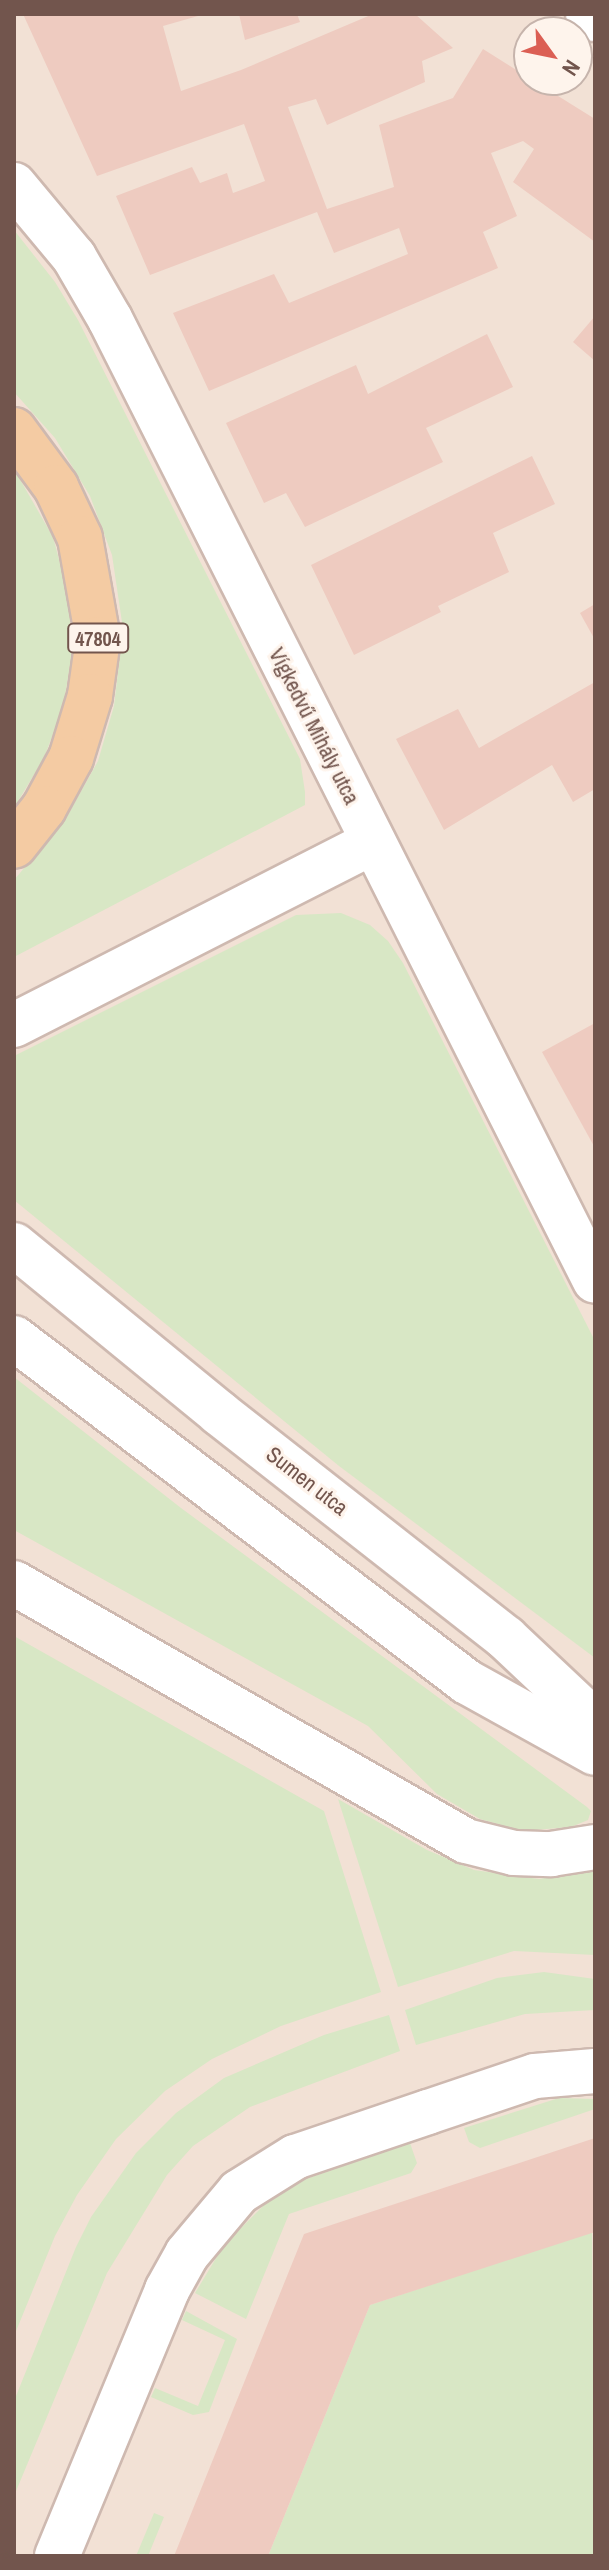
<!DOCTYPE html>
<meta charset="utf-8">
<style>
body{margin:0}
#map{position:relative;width:609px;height:2570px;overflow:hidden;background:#fbf0e6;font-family:"Archivo Narrow",sans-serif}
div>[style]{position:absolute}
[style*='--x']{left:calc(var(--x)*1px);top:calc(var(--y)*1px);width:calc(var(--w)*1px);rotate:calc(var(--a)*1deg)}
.residential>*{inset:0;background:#f2e1d5}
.green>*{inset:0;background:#d8e7c5}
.building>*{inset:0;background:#eecbc0}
.roads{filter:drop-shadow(2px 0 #ceb9b0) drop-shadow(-2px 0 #ceb9b0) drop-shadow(0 2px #ceb9b0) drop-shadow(0 -2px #ceb9b0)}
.minor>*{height:44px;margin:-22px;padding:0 22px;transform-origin:22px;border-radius:22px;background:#fff}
.tertiary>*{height:44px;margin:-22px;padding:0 22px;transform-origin:22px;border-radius:22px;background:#fff}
.primary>*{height:44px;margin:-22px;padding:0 22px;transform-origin:22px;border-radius:22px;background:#f4cba3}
span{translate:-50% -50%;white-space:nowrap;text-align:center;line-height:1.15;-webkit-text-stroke:6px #fef4ec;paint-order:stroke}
.shield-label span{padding:2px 6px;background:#fef4ec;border:2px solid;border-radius:6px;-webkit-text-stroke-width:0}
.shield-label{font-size:20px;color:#72554d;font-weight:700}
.street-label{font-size:22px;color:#72554d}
.frame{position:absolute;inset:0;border:16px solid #72554d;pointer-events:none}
.north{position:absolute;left:513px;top:16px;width:80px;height:80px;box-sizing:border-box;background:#fef4ec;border:2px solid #c6b4ac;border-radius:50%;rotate:123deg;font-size:22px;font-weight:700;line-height:32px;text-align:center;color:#72554d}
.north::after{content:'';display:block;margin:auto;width:28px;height:36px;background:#db5f54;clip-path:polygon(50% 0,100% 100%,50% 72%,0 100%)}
</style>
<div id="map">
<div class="residential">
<i style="clip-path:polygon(evenodd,14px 14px,595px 14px,595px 2556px,14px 2556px,14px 14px,529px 32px,577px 32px,577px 80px,529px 80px,529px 32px)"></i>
</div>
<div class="green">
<i style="clip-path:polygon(14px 230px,55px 282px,78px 320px,300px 759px,305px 792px,305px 805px,14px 957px,14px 880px,65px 820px,98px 761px,114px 706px,123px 629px,112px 555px,90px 496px,55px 438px,14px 392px)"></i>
<i style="clip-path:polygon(14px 469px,53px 537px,69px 596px,73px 648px,63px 708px,44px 758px,14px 808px)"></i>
<i style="clip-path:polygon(341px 913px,370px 925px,388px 941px,403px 963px,595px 1341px,595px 1658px,339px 1466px,14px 1200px,14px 1056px,296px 915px)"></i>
<i style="clip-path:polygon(14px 1377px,181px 1508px,587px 1807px,591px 1811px,588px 1820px,571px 1827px,522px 1831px,480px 1819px,437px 1794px,368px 1726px,14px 1530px)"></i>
<i style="clip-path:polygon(14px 1636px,324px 1811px,381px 1992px,281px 2026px,212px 2059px,165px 2091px,116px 2139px,77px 2195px,55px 2236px,14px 2336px)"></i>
<i style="clip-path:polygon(338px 1799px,427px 1850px,474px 1870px,539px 1879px,595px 1869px,595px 1955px,514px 1951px,398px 1987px)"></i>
<i style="clip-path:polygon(544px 1972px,595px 1979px,595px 2010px,525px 2014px,416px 2045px,405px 2010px,497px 1978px)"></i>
<i style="clip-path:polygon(389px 2015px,400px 2051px,250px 2107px,193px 2146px,167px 2175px,107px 2273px,14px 2496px,14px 2401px,76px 2247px,91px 2217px,136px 2153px,176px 2113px,224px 2078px,324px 2035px)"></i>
<i style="clip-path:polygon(559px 2098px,595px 2099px,595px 2109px,480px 2148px,469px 2142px,464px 2128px)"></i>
<i style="clip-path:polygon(410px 2143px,417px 2163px,411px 2173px,289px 2214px,246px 2319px,195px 2293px,224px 2245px,271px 2198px,300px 2181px)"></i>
<i style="clip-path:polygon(592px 2231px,595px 2556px,268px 2556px,370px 2305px)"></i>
<i style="clip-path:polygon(186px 2311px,237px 2339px,209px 2412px,193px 2415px,151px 2397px,155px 2388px,198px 2406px,225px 2340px,182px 2320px)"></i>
<i style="clip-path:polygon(154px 2513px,164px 2517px,148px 2556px,136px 2556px)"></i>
</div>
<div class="building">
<i style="clip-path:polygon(23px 14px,205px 14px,163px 26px,181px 91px,241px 70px,373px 14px,415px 14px,453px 48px,422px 61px,425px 82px,327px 125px,316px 99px,288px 107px,327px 209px,394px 187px,379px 125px,453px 98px,483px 49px,595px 119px,595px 242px,513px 182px,534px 149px,523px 141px,491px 153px,517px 216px,483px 232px,498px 268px,209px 391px,173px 313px,274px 274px,289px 303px,408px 254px,399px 228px,334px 253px,317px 212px,150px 275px,116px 196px,192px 167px,200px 183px,227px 173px,233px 193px,265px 181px,244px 124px,97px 176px)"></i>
<i style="clip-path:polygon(239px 14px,297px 14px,300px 22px,245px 40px)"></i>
<i style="clip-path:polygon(595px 316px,595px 361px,573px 342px)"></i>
<i style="clip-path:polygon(487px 334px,513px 387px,426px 428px,443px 462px,305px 527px,286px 493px,264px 503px,226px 423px,356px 365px,368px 394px)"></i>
<i style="clip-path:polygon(532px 456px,555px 504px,493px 533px,509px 572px,438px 606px,441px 612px,354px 655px,311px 565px)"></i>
<i style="clip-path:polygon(595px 604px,595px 640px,580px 613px)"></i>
<i style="clip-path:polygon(595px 682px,595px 789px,573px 802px,552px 765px,444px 830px,396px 739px,458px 709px,479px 748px)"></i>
<i style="clip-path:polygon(595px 1023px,595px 1148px,542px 1052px)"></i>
<i style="clip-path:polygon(595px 2138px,595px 2232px,370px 2305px,268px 2556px,174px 2556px,304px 2234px)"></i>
</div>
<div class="roads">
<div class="minor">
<i style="--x:588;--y:14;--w:9;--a:36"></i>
<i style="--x:14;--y:185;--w:94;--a:50.2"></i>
<i style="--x:74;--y:257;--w:72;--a:59.9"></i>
<i style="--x:110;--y:319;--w:1077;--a:63.24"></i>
<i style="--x:14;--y:1025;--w:403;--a:-27"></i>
<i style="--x:14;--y:1583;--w:520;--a:29.72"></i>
<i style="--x:466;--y:1841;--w:49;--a:14"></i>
<i style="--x:514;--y:1853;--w:37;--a:2"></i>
<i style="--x:551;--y:1854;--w:45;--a:-9"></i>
<i style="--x:57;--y:2556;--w:288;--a:-67.5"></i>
<i style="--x:167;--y:2290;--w:41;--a:-60.9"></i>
<i style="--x:187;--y:2254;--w:81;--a:-50"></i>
<i style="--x:239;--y:2192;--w:66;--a:-32"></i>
<i style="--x:295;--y:2157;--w:140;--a:-18.7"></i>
<i style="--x:428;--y:2112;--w:113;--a:-18.6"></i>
<i style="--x:535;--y:2076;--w:60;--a:-4.8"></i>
</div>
<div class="tertiary">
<i style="--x:14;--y:1245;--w:265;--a:39.3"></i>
<i style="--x:219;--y:1413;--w:365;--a:38.1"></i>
<i style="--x:506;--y:1638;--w:122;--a:43.3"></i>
<i style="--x:14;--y:1338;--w:569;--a:37.21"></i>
<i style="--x:467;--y:1682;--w:146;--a:29"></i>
</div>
<div class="primary">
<i style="--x:14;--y:430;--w:71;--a:53.6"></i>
<i style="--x:56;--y:487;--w:56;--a:64.8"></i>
<i style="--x:80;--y:538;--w:103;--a:79.9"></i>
<i style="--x:98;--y:639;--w:58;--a:98"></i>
<i style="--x:90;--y:696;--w:65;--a:107"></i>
<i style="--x:71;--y:758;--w:57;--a:118.4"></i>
<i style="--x:44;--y:808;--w:48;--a:128.3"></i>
</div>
</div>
<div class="shield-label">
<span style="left:98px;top:638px">47804</span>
</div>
<div class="street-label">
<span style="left:314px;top:726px;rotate:63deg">Vígkedvű Mihály utca</span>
<span style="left:307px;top:1481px;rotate:38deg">Sumen utca</span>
</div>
<div class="frame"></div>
<div class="north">N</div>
</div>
